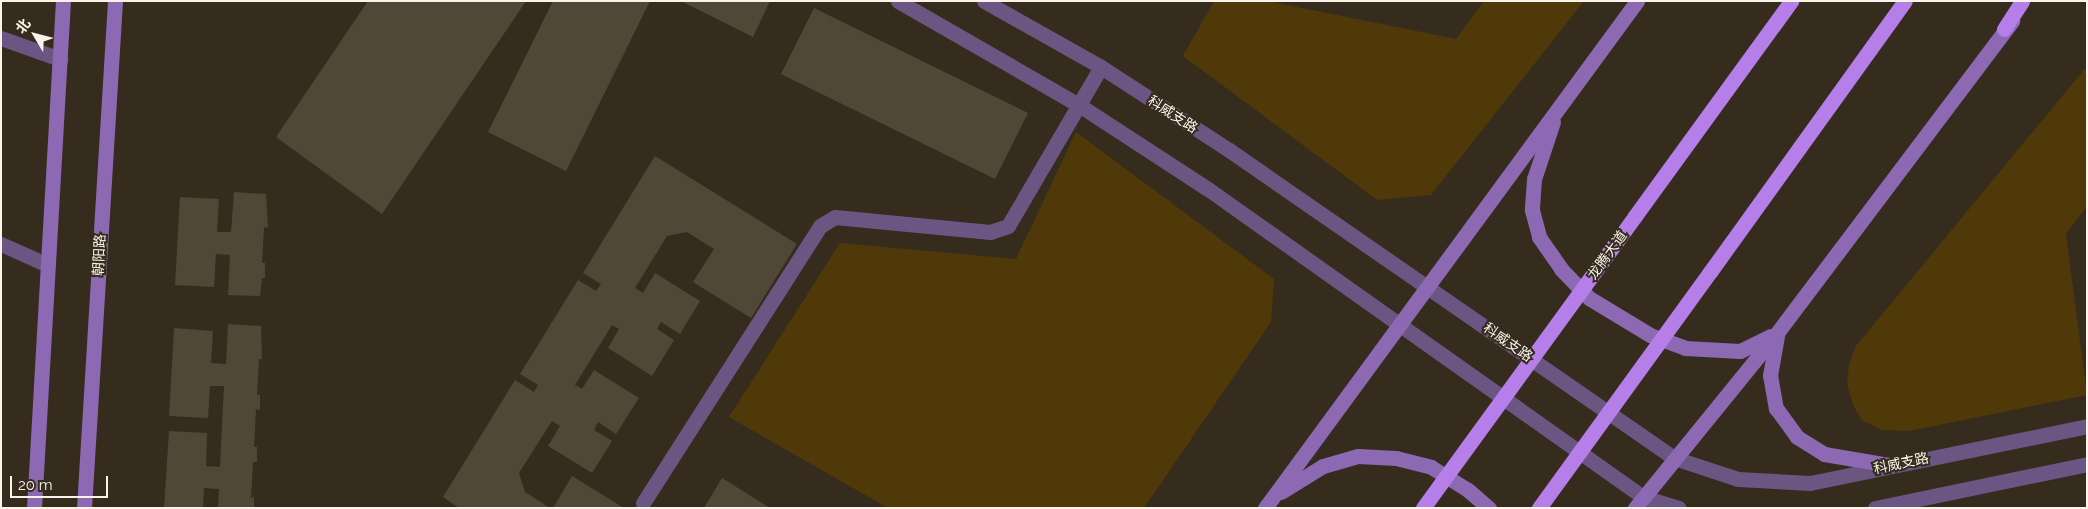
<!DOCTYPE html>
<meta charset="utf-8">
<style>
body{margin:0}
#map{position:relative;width:2088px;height:509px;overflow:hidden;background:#352c1d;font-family:Raleway,"Noto Sans SC",sans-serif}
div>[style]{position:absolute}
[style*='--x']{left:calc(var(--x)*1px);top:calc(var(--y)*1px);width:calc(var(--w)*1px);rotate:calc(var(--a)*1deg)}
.green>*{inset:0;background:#503908}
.building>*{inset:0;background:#514736}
.service>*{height:15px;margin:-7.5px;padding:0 7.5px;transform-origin:7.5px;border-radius:7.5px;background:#6b5583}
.minor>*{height:15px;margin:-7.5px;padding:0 7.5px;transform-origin:7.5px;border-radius:7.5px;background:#6b5583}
.tertiary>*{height:15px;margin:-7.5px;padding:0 7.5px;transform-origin:7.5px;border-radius:7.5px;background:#6b5583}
.secondary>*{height:15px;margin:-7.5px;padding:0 7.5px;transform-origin:7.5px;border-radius:7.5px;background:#8e69b3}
.trunk>*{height:15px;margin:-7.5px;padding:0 7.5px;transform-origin:7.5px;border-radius:7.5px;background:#b57ee8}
.trunk-bridge>*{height:15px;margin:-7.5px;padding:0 7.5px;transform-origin:7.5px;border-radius:7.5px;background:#b57ee8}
span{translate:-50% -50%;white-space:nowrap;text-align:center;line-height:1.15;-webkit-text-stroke:4px #352c1d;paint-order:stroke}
.street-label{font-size:14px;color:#f9f3e9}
.frame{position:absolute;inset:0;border:2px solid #f9f3e9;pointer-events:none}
.north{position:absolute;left:10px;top:10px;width:50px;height:50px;-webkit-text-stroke:4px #352c1d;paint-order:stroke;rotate:307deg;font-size:14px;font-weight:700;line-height:20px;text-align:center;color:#f9f3e9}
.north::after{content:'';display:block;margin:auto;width:18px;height:22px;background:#f9f3e9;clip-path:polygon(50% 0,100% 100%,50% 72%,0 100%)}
.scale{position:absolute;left:10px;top:476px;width:98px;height:22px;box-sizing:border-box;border:2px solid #f9f3e9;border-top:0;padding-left:6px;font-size:15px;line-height:18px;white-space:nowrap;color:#f9f3e9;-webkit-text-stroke:4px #352c1d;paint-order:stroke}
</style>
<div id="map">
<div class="green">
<i style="clip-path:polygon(1214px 1px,1268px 1px,1456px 39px,1484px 1px,1584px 1px,1431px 195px,1377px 200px,1183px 56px)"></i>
<i style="clip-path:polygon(2087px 66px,2087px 206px,2066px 234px,2087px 395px,1909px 431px,1881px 430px,1862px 420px,1853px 405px,1847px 384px,1849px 364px,1856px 346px)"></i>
<i style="clip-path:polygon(1076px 132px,1274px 279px,1271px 322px,1144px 508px,888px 508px,729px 417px,840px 243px,1016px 259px)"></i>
</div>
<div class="building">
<i style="clip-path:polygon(368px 1px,526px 1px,382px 214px,276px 137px)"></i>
<i style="clip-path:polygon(553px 1px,650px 1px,566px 171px,488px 132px)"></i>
<i style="clip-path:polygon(681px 1px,770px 1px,753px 37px)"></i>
<i style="clip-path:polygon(814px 8px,1028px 113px,995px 179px,781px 74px)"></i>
<i style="clip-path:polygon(655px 156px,797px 244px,751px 318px,693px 282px,714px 249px,687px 232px,667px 236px,635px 288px,643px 293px,655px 273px,700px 301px,680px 334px,661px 322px,657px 329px,674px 340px,652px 376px,608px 348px,619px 329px,612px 325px,575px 385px,582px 389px,594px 370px,639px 398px,616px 434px,598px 422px,594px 430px,612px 441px,592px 473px,548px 446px,560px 426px,552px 421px,519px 473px,525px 492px,550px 508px,459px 508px,443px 497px,515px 380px,534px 392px,538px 385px,520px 374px,578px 280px,596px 291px,601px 284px,583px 273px)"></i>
<i style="clip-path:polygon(234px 192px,266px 194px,268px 228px,264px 227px,262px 263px,265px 263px,265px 278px,262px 278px,260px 296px,228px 295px,230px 255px,216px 254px,214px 287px,175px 285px,180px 197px,219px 199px,217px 232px,231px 232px)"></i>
<i style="clip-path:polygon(228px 324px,261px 326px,262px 359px,259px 359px,257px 395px,260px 395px,260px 410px,256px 409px,254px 447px,257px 447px,257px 462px,253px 462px,251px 498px,254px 497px,254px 508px,218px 508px,219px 489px,204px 488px,203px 508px,164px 508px,169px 431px,207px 433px,206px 466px,220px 467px,222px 426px,224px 386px,210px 386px,208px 418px,169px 416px,174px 328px,213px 331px,211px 363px,226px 364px)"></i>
<i style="clip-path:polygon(572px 476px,624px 508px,553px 508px)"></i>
<i style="clip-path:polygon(722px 478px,770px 508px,704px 508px)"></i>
</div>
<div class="service">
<i style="--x:1;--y:38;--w:63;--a:19.6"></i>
<i style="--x:643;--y:503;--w:329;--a:-57.4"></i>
<i style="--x:820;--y:226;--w:17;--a:-31"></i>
<i style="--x:835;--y:217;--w:156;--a:5.5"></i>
<i style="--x:990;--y:232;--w:19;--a:-18"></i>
<i style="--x:1008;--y:226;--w:184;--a:-59.7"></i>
</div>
<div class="minor">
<i style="--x:1;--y:244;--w:51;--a:24.1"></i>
</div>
<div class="tertiary">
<i style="--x:898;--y:1;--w:209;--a:29.9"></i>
<i style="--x:1079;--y:105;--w:154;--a:33.1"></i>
<i style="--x:1208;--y:189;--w:533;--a:35.3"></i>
<i style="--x:1643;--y:497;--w:37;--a:17"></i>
<i style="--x:984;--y:1;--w:134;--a:29.4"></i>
<i style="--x:1101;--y:67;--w:153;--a:33"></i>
<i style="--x:1229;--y:150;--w:541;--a:34.69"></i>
<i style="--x:1674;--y:458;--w:67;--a:18.2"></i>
<i style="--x:1738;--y:479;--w:72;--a:3.2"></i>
<i style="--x:1810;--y:483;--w:283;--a:-11.6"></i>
<i style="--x:1875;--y:508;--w:217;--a:-11.7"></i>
</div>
<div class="secondary">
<i style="--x:1553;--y:122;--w:60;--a:108.4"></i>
<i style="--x:1534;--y:179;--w:31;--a:94"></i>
<i style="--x:1532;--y:210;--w:28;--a:75"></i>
<i style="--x:1539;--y:237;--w:39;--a:55"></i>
<i style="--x:1561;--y:269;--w:40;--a:46"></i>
<i style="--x:1589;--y:298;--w:71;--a:31.2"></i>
<i style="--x:1650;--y:335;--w:37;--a:20"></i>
<i style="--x:1685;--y:348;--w:55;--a:3.1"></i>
<i style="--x:1740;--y:351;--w:34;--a:-26"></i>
<i style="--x:1777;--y:336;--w:40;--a:100"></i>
<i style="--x:1770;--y:375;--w:34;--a:80"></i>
<i style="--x:1776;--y:408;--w:36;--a:54"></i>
<i style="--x:1797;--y:437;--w:32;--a:32"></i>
<i style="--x:1824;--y:454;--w:67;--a:9.5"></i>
<i style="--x:1281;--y:492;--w:49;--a:-31.8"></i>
<i style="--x:1323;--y:466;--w:36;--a:-16"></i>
<i style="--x:1358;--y:456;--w:38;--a:3"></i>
<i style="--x:1396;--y:458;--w:36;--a:14"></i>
<i style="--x:1431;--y:467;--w:44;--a:31.9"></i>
<i style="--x:1468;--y:490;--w:28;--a:41"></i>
<i style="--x:34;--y:508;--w:508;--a:-86.73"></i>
<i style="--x:84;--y:508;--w:508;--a:-86.5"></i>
<i style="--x:1265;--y:508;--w:629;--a:-53.73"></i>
<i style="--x:1635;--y:508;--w:225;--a:-50.9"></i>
<i style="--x:1777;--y:333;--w:391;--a:-53"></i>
</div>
<div class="trunk">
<i style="--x:2004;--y:29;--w:33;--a:-57"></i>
<i style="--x:1635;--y:216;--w:266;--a:-54"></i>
<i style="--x:1710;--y:272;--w:334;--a:-54.3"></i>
</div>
<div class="trunk-bridge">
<i style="--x:1423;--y:508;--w:361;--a:-54"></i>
<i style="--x:1539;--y:508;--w:291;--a:-54.1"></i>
</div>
<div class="street-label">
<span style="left:1173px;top:114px;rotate:33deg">科威支路</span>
<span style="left:99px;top:255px;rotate:-87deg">朝阳路</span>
<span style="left:1607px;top:255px;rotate:-54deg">龙腾大道</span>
<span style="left:1508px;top:342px;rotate:35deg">科威支路</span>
<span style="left:1901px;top:463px;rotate:-12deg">科威支路</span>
</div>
<div class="frame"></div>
<div class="north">北</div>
<div class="scale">20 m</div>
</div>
